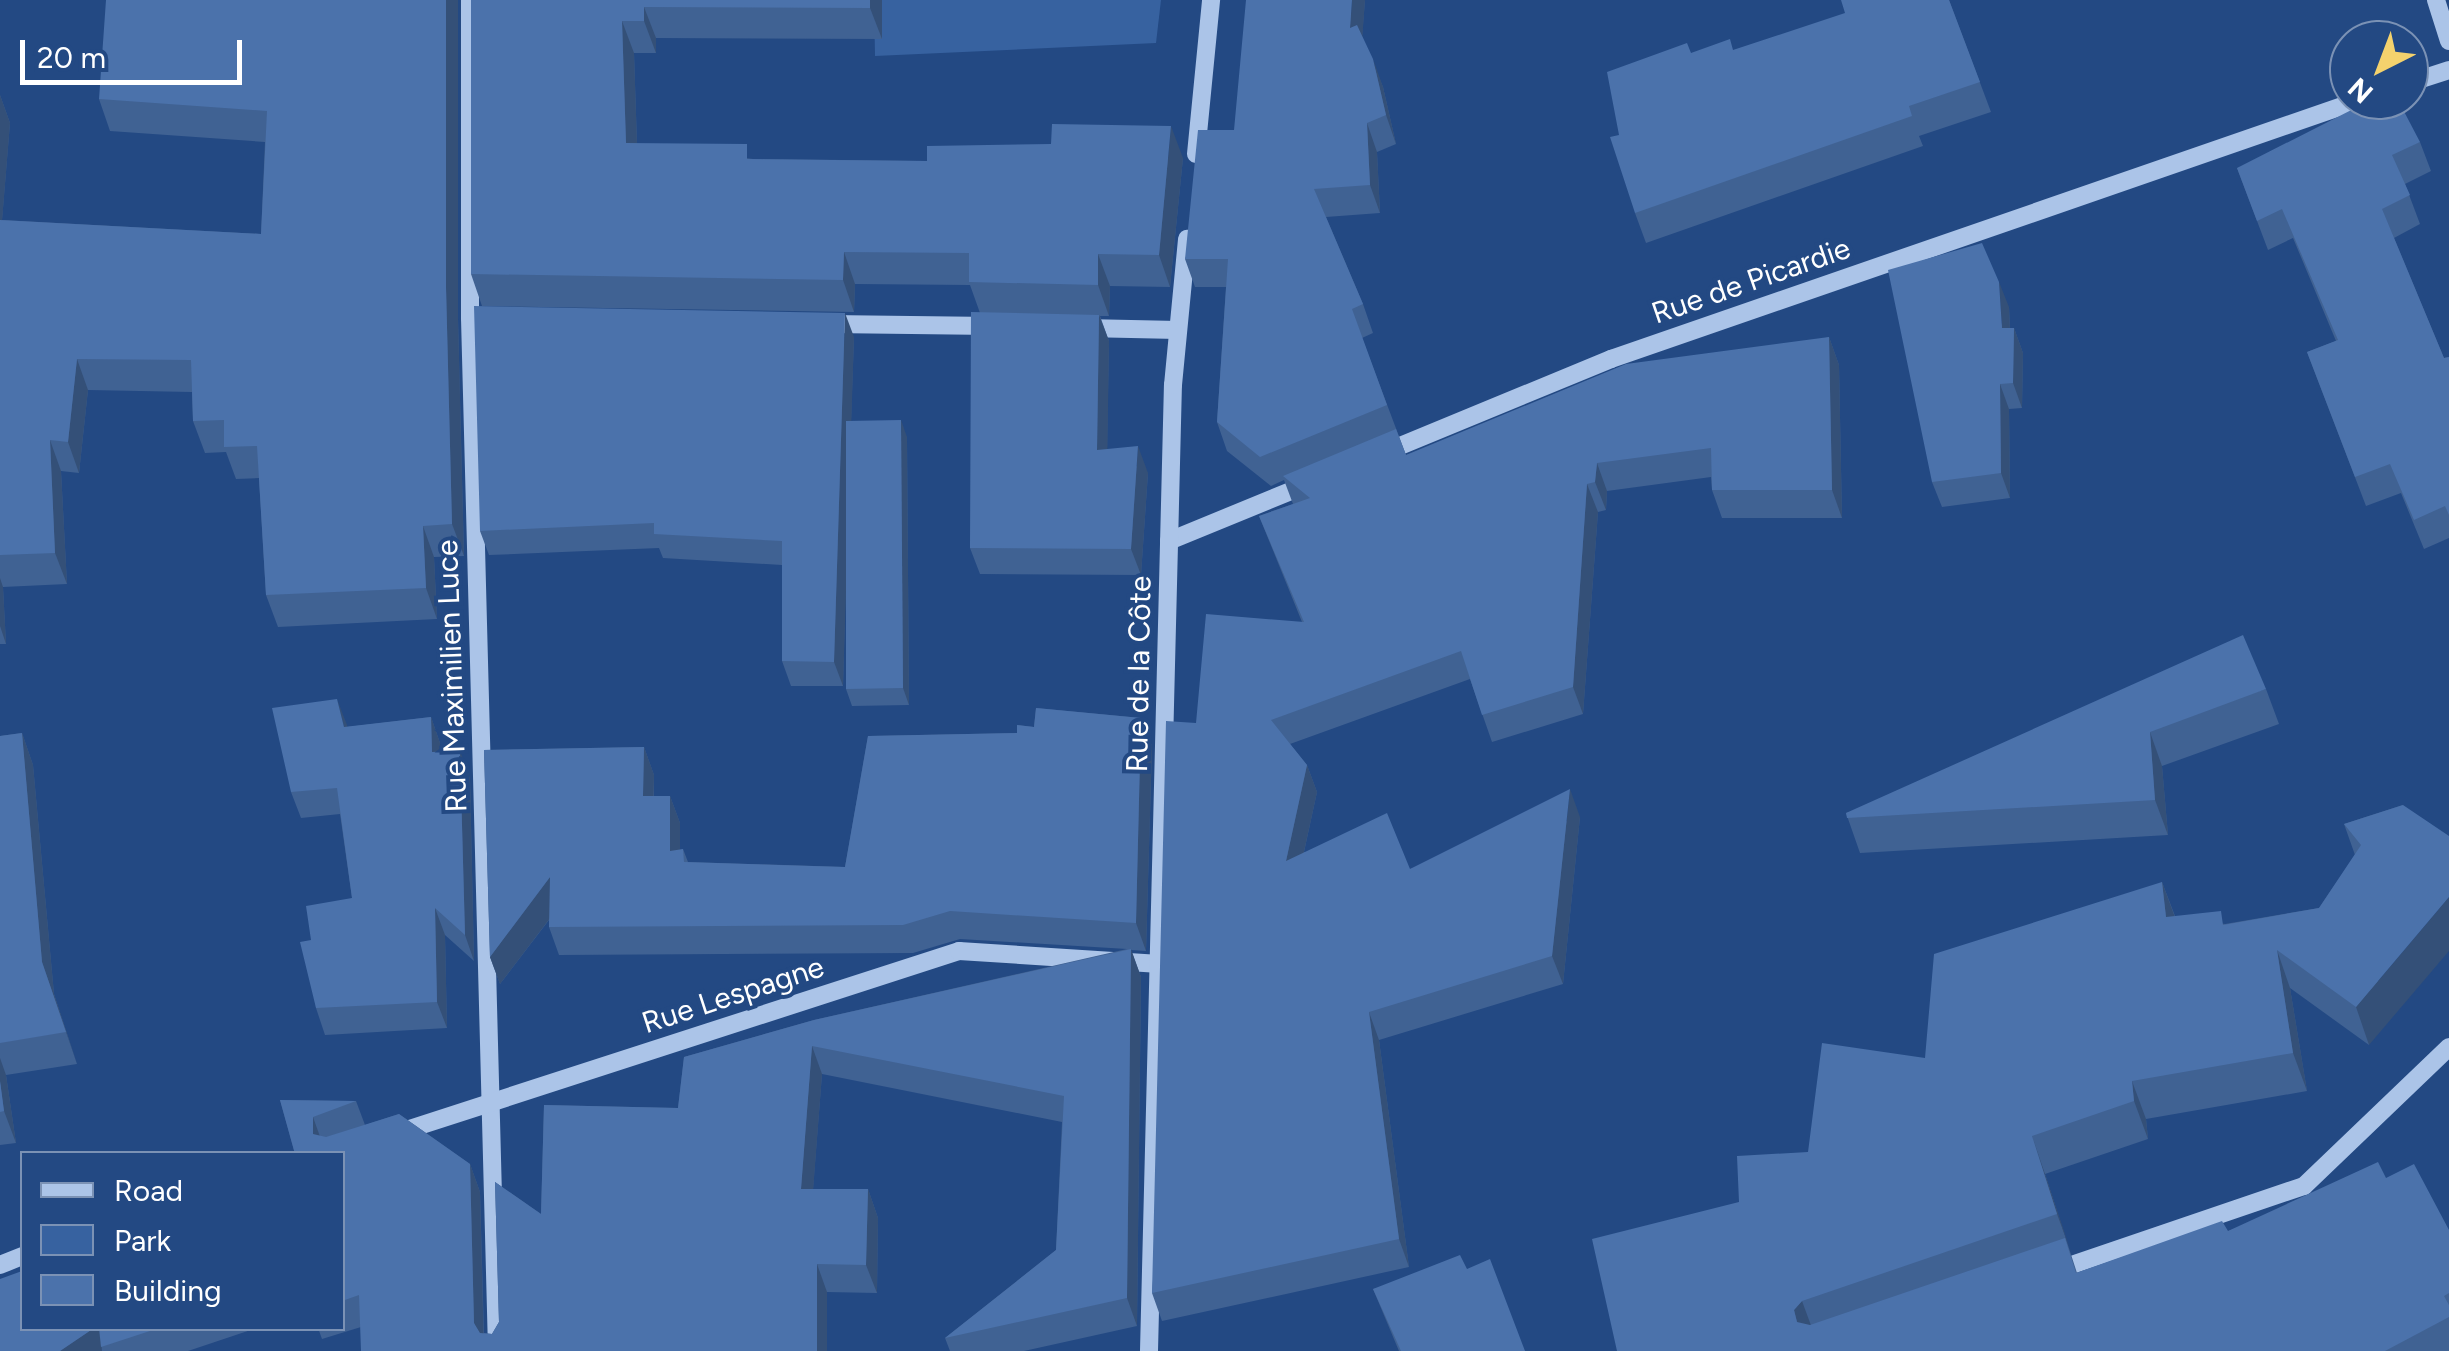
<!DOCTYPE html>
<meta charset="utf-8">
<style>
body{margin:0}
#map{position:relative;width:2449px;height:1351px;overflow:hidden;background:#234983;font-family:Figtree,sans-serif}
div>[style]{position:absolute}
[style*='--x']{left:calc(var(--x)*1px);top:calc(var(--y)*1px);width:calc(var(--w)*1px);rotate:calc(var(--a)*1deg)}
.green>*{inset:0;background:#3762a0}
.minor>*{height:18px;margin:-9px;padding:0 9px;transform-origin:9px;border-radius:9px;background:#abc4e8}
.wall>*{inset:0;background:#406293}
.shaded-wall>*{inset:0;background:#345078}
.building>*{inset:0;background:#4b72ab}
span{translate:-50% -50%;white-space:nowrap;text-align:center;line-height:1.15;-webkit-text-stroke:8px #234983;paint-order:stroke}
.street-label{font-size:30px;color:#fff}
.legend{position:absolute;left:20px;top:1151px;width:325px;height:180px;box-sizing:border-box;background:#234983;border:2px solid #7b92b5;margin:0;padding:12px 18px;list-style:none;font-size:30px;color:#fff}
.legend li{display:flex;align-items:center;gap:20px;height:50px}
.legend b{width:50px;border:2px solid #7b92b5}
.north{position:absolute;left:2329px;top:20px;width:100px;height:100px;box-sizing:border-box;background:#234983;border:2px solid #7b92b5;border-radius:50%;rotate:222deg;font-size:28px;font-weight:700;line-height:40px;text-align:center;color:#fff}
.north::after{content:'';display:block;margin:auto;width:35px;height:45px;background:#f4d26d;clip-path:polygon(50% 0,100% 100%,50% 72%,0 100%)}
.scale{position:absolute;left:20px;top:40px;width:222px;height:45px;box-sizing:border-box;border:5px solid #fff;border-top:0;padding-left:12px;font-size:30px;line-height:35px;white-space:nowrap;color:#fff;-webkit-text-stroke:8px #234983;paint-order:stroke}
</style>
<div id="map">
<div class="green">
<i style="clip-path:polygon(874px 0,1161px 0,1156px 43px,875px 56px)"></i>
</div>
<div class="minor">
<i style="--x:470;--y:0;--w:318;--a:90"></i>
<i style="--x:470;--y:318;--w:1033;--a:88.5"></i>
<i style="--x:2436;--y:0;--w:43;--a:72.4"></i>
<i style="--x:2409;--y:83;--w:42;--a:-18"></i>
<i style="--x:1196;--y:154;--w:155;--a:-84.4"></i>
<i style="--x:829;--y:324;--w:164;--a:0.7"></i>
<i style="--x:1084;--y:328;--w:94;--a:1.2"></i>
<i style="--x:1383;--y:453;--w:247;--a:-22.4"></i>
<i style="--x:1611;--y:359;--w:793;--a:-19.08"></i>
<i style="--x:1169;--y:541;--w:150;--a:-22.3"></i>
<i style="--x:394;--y:1134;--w:594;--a:-17.95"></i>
<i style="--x:959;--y:951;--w:201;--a:3.7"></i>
<i style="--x:0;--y:1265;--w:24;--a:-22"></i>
<i style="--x:2054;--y:1271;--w:264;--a:-18.8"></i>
<i style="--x:2304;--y:1186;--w:201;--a:-43.8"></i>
<i style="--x:1149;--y:1351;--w:966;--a:-88.58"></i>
<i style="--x:1173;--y:385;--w:147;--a:-84.5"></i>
</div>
<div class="wall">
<i style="clip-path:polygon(458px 0,458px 318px,464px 556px,434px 557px,437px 619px,278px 627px,266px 595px,259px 478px,236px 479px,226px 452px,205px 453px,193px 421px,192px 392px,88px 390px,79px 473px,61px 471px,67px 584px,3px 587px,6px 644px,0 644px,0 95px,10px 123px,2px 220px,261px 234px,265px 142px,110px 131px,99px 99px)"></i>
<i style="clip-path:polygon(471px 0,882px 0,882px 39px,656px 38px,656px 53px,634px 53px,637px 144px,753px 159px,927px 161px,1183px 158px,1170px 287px,1110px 286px,1109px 316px,1100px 316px,1109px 341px,1107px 449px,1148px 473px,1141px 575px,980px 574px,970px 548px,980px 313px,970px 285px,855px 284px,854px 312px,482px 306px,471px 274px)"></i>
<i style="clip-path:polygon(1365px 0,1362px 37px,1383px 87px,1396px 144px,1377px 152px,1380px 213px,1326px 217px,1363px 304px,1373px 333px,1362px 338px,1406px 455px,1829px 337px,1839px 365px,1842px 518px,1722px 518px,1712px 490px,1711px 477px,1607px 491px,1606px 510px,1598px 512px,1583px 714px,1492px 742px,1470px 679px,1290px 744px,1307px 765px,1317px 792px,1304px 852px,1410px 869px,1580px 817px,1563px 984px,1379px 1040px,1409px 1267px,1162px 1321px,1152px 1293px,1196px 723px,1302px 622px,1259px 516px,1293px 504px,1284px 480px,1271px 486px,1227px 451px,1217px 422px,1226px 287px,1195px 287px,1185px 259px,1234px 130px)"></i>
<i style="clip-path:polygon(1949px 0,1991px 112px,1919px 136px,1923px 146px,1646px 243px,1635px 213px,1691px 53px,1734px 50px)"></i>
<i style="clip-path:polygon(2420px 142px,2431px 171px,2405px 184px,2420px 224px,2394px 238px,2444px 358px,2449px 357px,2449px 538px,2424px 549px,2401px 493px,2366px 506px,2307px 352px,2336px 341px,2293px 238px,2268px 250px,2237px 168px)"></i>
<i style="clip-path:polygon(2009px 307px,2010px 328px,2014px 328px,2023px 353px,2022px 408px,2009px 409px,2010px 498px,1942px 507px,1932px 482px)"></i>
<i style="clip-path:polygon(854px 337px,851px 421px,907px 437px,909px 705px,852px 706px,846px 689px,846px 576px,843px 686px,791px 686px,782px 661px,782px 565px,663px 558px,659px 548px,489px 555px,480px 531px)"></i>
<i style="clip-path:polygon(2266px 689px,2279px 724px,2162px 766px,2168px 835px,1860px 853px,1846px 813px)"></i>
<i style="clip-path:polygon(1036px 708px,1141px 718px,1152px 746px,1146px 951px,1131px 950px,1141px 977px,1137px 1326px,1024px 1351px,950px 1351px,945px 1338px,1056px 1250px,1062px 1122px,822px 1074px,813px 1189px,868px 1189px,878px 1218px,877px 1293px,827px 1292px,827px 1351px,361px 1351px,361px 1327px,322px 1339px,318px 1328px,342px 1328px,342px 1154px,295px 1154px,280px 1100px,356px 1101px,365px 1125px,399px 1114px,470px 1164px,480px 1192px,484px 1333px,492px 1334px,499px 1322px,495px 1182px,541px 1214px,544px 1105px,678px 1108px,684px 1057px,814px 1020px,1127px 949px,960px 939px,913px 953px,559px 955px,549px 927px,549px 920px,500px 984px,490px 957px,484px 750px,644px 747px,654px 775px,654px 796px,670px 796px,680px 823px,680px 850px,683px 849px,688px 862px,845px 867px,868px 736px,1017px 733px,1017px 725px,1034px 727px)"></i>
<i style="clip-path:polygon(431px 717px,440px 743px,440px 752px,470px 778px,474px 961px,445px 935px,447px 1028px,325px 1035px,316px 1008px,311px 940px,352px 898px,340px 814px,301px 818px,291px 792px,347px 727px)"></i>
<i style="clip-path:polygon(22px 733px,33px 765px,54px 994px,77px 1064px,6px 1075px,16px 1143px,0 1145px,0 736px)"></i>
<i style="clip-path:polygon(2403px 805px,2369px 1045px,2290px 988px,2307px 1091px,2146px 1119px,2148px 1139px,2045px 1174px,2077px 1273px,2228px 1231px,2386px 1178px,2449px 1230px,2449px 1351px,1617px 1351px,1739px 1202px,1808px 1152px,1925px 1058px,2162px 882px,2175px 916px,2225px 924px,2319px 908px,2355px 855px,2344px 824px)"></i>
<i style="clip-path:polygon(1467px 1269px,1525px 1351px,1399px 1351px,1373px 1289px)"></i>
<i style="clip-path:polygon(22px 1328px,257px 1328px,188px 1351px,0 1351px)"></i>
</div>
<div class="shaded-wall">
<i style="clip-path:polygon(446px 0,458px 0,458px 318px,464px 556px,452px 524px,446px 287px)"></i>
<i style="clip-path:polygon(870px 0,882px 0,882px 39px,870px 8px)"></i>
<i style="clip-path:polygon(1352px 0,1365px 0,1361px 56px,1350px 28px)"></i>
<i style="clip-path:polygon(644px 7px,656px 38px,656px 53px,644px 21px)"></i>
<i style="clip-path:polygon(622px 21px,634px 53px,638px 175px,626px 143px)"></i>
<i style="clip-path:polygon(1373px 59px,1383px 87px,1396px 144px,1386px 115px)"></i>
<i style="clip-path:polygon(0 95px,10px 123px,0 246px)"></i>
<i style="clip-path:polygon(1367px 123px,1377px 152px,1380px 213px,1370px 185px)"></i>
<i style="clip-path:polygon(1171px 126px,1183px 158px,1170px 287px,1159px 255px)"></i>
<i style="clip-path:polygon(844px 252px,855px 284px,854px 312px,843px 280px)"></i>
<i style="clip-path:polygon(1098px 254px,1110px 286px,1109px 316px,1098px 285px)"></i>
<i style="clip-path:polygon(1999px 282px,2009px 307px,2011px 353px,2002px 328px)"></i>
<i style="clip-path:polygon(845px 313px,854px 337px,843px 686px,834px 662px)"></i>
<i style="clip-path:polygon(1099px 315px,1109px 341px,1107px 477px,1097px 450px)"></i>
<i style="clip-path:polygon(2014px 328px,2023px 353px,2022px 408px,2013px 383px)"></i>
<i style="clip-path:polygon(1829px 337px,1839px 365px,1842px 518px,1832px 490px)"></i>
<i style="clip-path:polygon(77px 359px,88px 390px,79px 473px,68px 442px)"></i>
<i style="clip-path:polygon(2000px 384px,2009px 409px,2010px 498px,2001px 473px)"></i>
<i style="clip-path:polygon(901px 420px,907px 437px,909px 705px,903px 688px)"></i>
<i style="clip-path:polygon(50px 440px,61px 471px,67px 584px,55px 553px)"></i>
<i style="clip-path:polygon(1138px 446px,1148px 473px,1141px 575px,1131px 549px)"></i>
<i style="clip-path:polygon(1597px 463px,1607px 491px,1606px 510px,1595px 482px)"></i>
<i style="clip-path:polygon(1587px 484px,1598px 512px,1583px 714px,1573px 687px)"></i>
<i style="clip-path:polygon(423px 526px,434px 557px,437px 619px,426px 588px)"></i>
<i style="clip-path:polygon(0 578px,3px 587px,6px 644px,0 626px)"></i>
<i style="clip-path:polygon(337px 699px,347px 725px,353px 754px,344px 727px)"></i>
<i style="clip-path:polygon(431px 717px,440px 743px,441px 778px,432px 752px)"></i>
<i style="clip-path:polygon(1141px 718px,1152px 746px,1146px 951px,1136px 923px)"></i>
<i style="clip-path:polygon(2150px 732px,2162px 766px,2168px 835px,2155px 800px)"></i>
<i style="clip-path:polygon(22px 733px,33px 765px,54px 994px,77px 1064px,42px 962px)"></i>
<i style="clip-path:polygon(644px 747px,654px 775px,653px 824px,643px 796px)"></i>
<i style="clip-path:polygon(460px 751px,470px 778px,474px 961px,465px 935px)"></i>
<i style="clip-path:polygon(1307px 765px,1317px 792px,1296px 888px,1286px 861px)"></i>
<i style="clip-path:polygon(1570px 789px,1580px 817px,1563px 984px,1552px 956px)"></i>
<i style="clip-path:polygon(670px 796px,680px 823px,680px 878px,670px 851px)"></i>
<i style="clip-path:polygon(550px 877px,560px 905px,500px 984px,490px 957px)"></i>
<i style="clip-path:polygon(2162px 882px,2176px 920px,2166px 917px)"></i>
<i style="clip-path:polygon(2449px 897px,2449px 951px,2369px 1045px,2356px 1007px)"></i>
<i style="clip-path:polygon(435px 908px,445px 935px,447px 1028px,437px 1002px)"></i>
<i style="clip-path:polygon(1131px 949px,1141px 977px,1137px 1326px,1127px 1298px)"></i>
<i style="clip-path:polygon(2277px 950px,2290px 988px,2307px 1091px,2293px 1053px)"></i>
<i style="clip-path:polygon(1369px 1012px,1379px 1040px,1409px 1267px,1399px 1239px)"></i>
<i style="clip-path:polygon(812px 1046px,822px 1074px,811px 1218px,801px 1189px)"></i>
<i style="clip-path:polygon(0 1058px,6px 1075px,16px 1143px,4px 1111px,0 1081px)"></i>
<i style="clip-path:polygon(2132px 1081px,2146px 1119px,2148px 1139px,2134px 1101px)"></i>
<i style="clip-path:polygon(313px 1117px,323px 1145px,313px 1134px)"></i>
<i style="clip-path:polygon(2032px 1136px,2045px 1174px,2071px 1252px,2057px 1214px)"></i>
<i style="clip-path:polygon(470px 1164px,480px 1192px,484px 1351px,474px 1323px)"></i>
<i style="clip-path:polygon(868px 1189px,878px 1218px,877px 1293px,866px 1265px)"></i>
<i style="clip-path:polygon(817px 1264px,827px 1292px,827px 1351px,817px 1351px)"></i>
<i style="clip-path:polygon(1802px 1301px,1816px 1339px,1797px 1322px,1794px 1310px)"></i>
<i style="clip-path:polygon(94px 1328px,100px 1328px,102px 1351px,60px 1351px)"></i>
</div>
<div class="building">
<i style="clip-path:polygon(106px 0,446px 0,446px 287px,452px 524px,423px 526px,426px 588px,266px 595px,257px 446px,224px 447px,224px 420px,193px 421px,191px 360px,77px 359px,68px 442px,50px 440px,55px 553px,0 555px,0 220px,261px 234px,267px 111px,99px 99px)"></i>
<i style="clip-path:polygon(471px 0,870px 0,870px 8px,644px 7px,644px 21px,622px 21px,626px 143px,747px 144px,747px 159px,927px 161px,927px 146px,1051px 144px,1052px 124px,1171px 126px,1159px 255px,1098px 254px,1098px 285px,969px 282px,969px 253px,844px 252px,843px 280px,471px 274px)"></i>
<i style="clip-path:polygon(1246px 0,1352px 0,1350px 28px,1357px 25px,1373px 59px,1386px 115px,1367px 123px,1370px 185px,1314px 189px,1363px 304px,1352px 309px,1387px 405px,1260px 457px,1217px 422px,1228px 259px,1185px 259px,1198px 130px,1234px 130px)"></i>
<i style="clip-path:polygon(1841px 0,1949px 0,1980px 82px,1909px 106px,1912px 116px,1635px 213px,1610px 137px,1619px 135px,1607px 72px,1687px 43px,1691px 53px,1730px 39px,1733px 50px,1845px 13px)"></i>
<i style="clip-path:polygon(2371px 100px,2398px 100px,2420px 142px,2392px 155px,2410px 195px,2382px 209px,2444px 358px,2449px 357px,2449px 515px,2445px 506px,2414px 520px,2390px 464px,2355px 477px,2307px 352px,2338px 340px,2282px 209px,2257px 221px,2237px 168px)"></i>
<i style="clip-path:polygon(1982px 243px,1999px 282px,2002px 328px,2014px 328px,2013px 383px,2000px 384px,2001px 473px,1932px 482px,1888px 270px)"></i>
<i style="clip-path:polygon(474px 306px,845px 313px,834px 662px,782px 661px,782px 541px,654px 534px,654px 523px,480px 531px)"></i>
<i style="clip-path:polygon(971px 312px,1099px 315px,1097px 450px,1138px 446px,1131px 549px,970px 548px)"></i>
<i style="clip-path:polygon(1829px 337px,1832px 490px,1712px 490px,1711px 448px,1597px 463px,1595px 482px,1587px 484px,1573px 687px,1482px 715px,1461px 651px,1271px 720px,1307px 765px,1286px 861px,1387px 813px,1410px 869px,1570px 789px,1552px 956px,1369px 1012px,1399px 1239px,1152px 1293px,1166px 721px,1196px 723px,1206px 614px,1304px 622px,1259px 516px,1310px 498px,1283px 476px,1396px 429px,1406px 455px,1626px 364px)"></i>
<i style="clip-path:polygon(901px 420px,903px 688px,846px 689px,846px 421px)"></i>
<i style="clip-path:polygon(2243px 635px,2266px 689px,2150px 732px,2155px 800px,1847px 818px,1846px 813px)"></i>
<i style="clip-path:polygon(337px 699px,344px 727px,431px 717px,432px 752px,460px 751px,465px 935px,435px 908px,437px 1002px,316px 1008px,300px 942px,311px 940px,306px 906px,352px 898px,337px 788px,291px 792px,272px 708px)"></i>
<i style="clip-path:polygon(1036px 708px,1141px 718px,1136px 923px,950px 911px,903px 925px,549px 927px,550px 877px,490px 957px,484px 750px,644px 747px,643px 796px,670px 796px,670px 851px,683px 849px,684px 862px,845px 867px,868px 736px,1017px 733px,1017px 725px,1034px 727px)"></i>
<i style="clip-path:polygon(22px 733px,42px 962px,66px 1032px,0 1043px,0 736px)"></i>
<i style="clip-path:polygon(2403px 805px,2449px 836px,2449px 897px,2356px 1007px,2277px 950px,2293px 1053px,2132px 1081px,2134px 1101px,2032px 1136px,2057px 1214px,1802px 1301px,1794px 1310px,1797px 1322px,1810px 1325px,2065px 1238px,2076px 1273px,2222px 1221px,2228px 1231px,2378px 1162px,2386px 1178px,2414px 1164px,2449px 1230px,2449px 1293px,2444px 1296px,2449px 1305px,2449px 1317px,2385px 1351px,1617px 1351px,1592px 1239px,1739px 1202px,1737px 1156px,1808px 1152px,1822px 1043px,1925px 1058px,1934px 954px,2162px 882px,2166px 917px,2221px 911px,2223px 925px,2319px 908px,2361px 845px,2344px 824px)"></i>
<i style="clip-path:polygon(1131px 949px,1127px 1298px,945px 1338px,1056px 1250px,1064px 1096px,812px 1046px,801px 1189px,868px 1189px,866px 1265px,817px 1264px,817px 1351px,361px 1351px,359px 1295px,342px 1301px,342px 1154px,295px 1154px,280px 1100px,356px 1101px,313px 1117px,313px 1134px,326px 1137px,399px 1114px,470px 1164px,474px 1323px,480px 1333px,492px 1334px,499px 1322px,495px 1182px,541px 1214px,544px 1105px,678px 1108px,684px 1057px,814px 1020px)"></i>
<i style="clip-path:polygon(0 1081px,4px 1111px,0 1112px)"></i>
<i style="clip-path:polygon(1460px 1255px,1467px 1269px,1490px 1259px,1525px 1351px,1401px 1351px,1373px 1289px)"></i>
<i style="clip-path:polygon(22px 1271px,22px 1328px,94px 1328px,60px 1351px,0 1351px,0 1279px)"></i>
<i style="clip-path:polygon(99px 1328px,159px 1328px,101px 1347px)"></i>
</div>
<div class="street-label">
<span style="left:1751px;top:281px;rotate:-19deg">Rue de Picardie</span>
<span style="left:1139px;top:674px;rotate:-89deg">Rue de la Côte</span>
<span style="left:452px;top:676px;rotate:-92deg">Rue Maximilien Luce</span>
<span style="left:733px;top:995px;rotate:-18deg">Rue Lespagne</span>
</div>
<ul class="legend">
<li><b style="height:12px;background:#abc4e8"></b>Road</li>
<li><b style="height:28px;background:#3762a0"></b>Park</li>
<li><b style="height:28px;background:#4b72ab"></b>Building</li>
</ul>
<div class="north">N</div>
<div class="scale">20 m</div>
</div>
